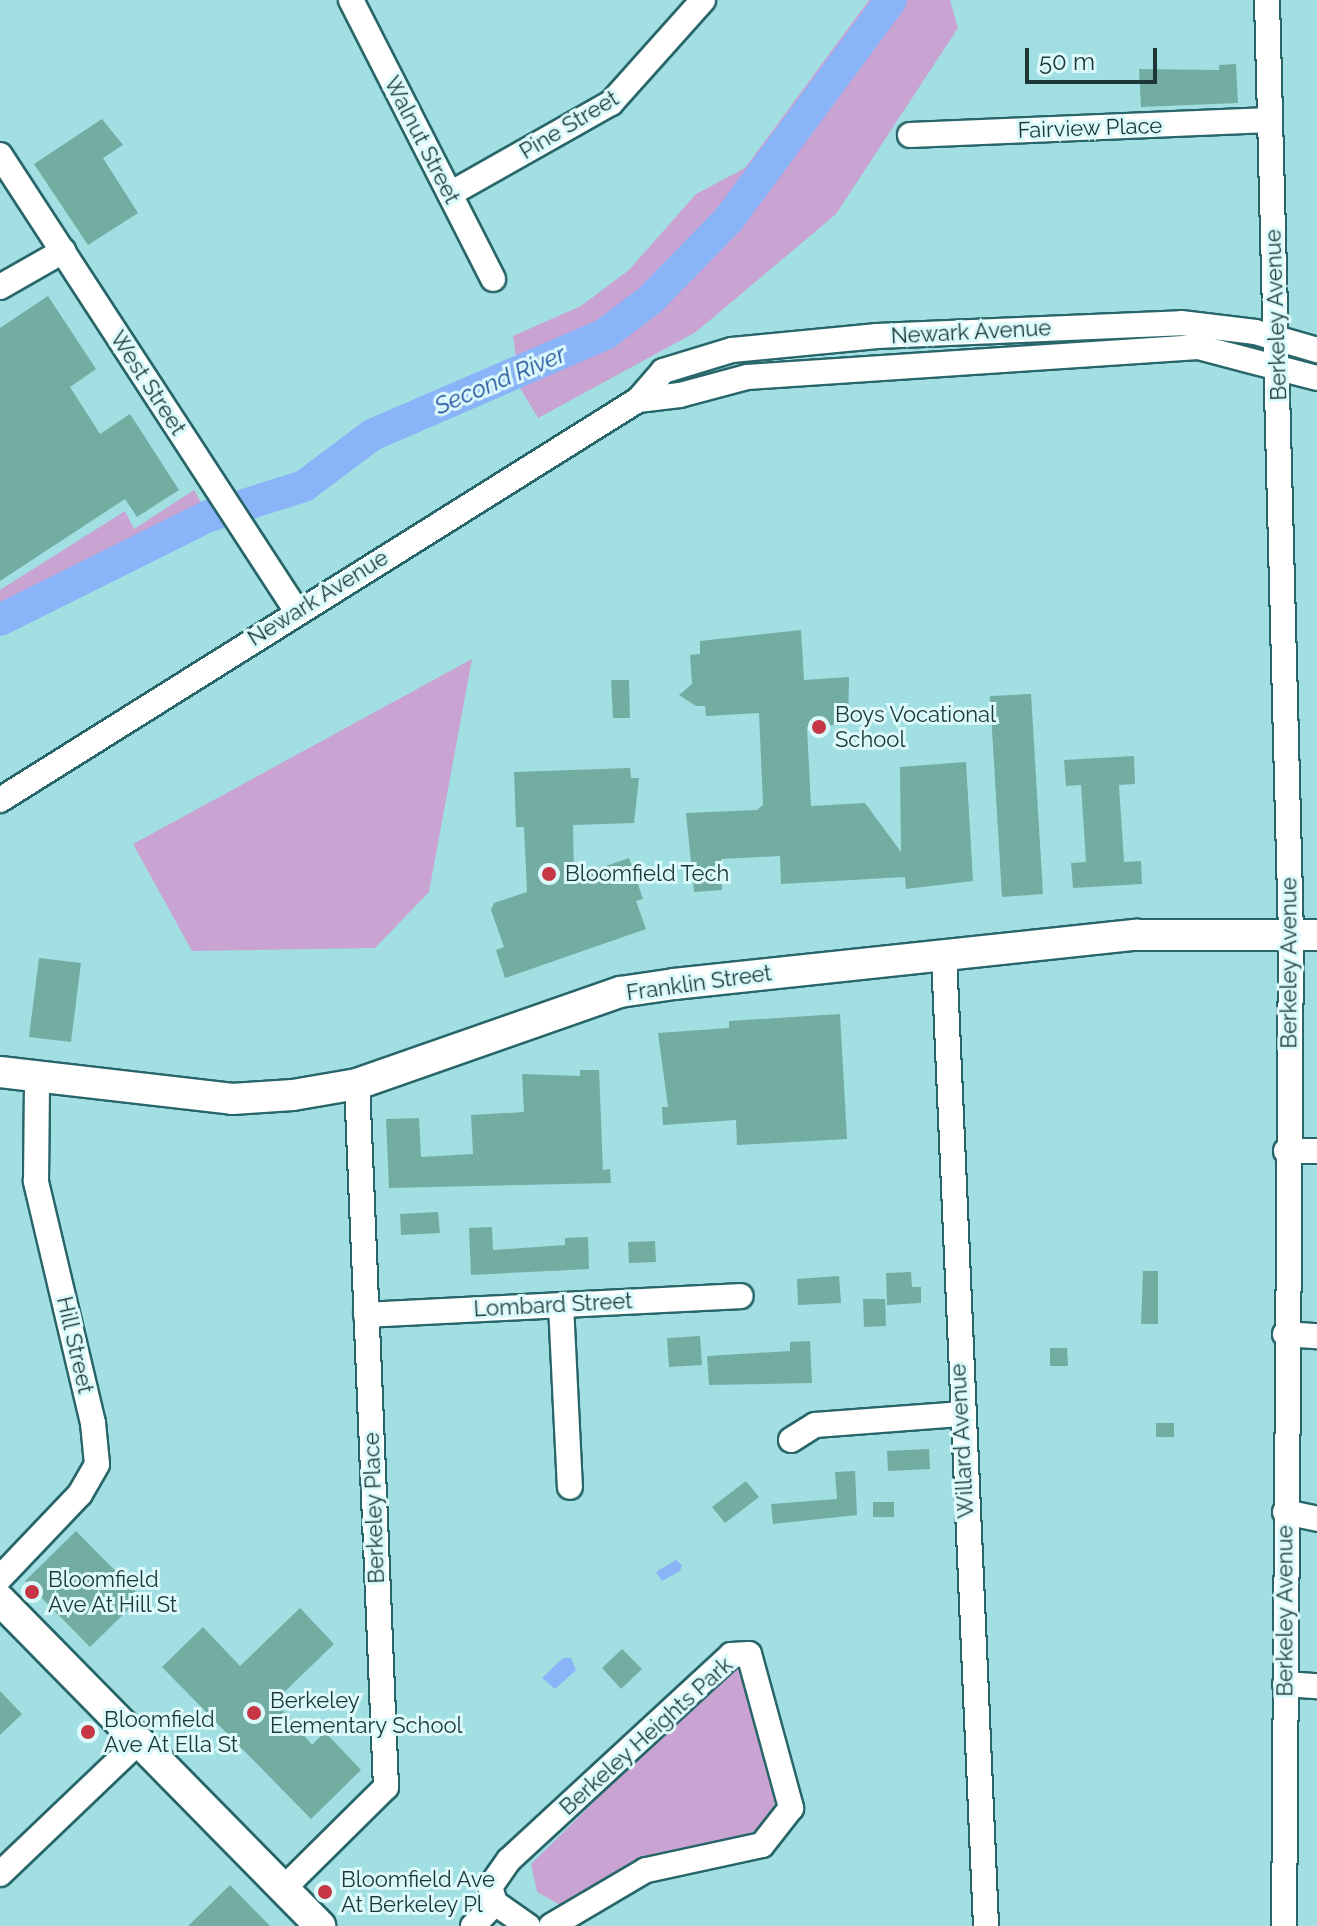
<!DOCTYPE html>
<style>
body{margin:0}
#map{position:relative;width:1317px;height:1926px;overflow:hidden;background:#a1dfe2;font-family:Raleway,sans-serif}
div>[style]{position:absolute}
[style*='--x']{left:calc(var(--x)*1px);top:calc(var(--y)*1px);width:calc(var(--w)*1px);rotate:calc(var(--a)*1deg)}
.green>*{inset:0;background:#c9a3d2}
.water>*{inset:0;background:#8ab4f8}
.river>*{height:32px;margin:-16px;padding:0 16px;transform-origin:16px;border-radius:16px;background:#8ab4f8}
.building>*{inset:0;background:#73ada1}
.roads{filter:drop-shadow(2px 0 #286669) drop-shadow(-2px 0 #286669) drop-shadow(0 2px #286669) drop-shadow(0 -2px #286669)}
.minor>*{height:24px;margin:-12px;padding:0 12px;transform-origin:12px;border-radius:12px;background:#fff}
.major>*{height:30px;margin:-15px;padding:0 15px;transform-origin:15px;border-radius:15px;background:#fff}
.dots>*{width:22px;height:22px;translate:-50% -50%;box-sizing:border-box;border:4px solid #dcfafb;border-radius:50%}
span{translate:-50% -50%;white-space:nowrap;text-align:center;line-height:1.15;-webkit-text-stroke:6px #dcfafb;paint-order:stroke}
.street-label{font-size:22px;color:#1d3738}
.poi-label{font-size:22px;color:#1d3738}
.left{translate:0 -50%;text-align:left}
.water-label{font-size:24px;color:#1e4e9c;font-style:italic}
.scale{position:absolute;left:1025px;top:48px;width:132px;height:36px;box-sizing:border-box;border:4px solid #1d3738;border-top:0;padding-left:10px;font-size:24px;line-height:28px;white-space:nowrap;color:#1d3738;-webkit-text-stroke:6px #dcfafb;paint-order:stroke}
</style>
<div id="map">
<div class="green">
<i style="clip-path:polygon(869px 0,950px 0,958px 28px,836px 214px,696px 332px,538px 418px,520px 388px,513px 336px,581px 306px,629px 270px,696px 194px,745px 168px)"></i>
<i style="clip-path:polygon(194px 490px,209px 516px,66px 587px,0 632px,0 590px,125px 511px,134px 529px)"></i>
<i style="clip-path:polygon(472px 659px,429px 892px,375px 948px,192px 951px,133px 844px)"></i>
<i style="clip-path:polygon(739px 1659px,778px 1782px,772px 1820px,738px 1841px,677px 1849px,612px 1875px,560px 1905px,537px 1892px,531px 1864px)"></i>
</div>
<div class="water">
<i style="clip-path:polygon(676px 1560px,682px 1565px,680px 1571px,662px 1581px,656px 1572px)"></i>
<i style="clip-path:polygon(563px 1658px,571px 1658px,576px 1670px,555px 1689px,542px 1678px)"></i>
</div>
<div class="river">
<i style="--x:0;--y:620;--w:233;--a:-26.5"></i>
<i style="--x:209;--y:516;--w:100;--a:-17.5"></i>
<i style="--x:304;--y:486;--w:85;--a:-36.9"></i>
<i style="--x:372;--y:435;--w:254;--a:-23.4"></i>
<i style="--x:605;--y:334;--w:56;--a:-37.1"></i>
<i style="--x:650;--y:300;--w:113;--a:-45.7"></i>
<i style="--x:729;--y:219;--w:272;--a:-53.5"></i>
</div>
<div class="building">
<i style="clip-path:polygon(1236px 64px,1238px 103px,1141px 107px,1139px 69px,1219px 70px,1219px 65px)"></i>
<i style="clip-path:polygon(102px 119px,123px 145px,103px 158px,138px 213px,88px 245px,34px 164px)"></i>
<i style="clip-path:polygon(48px 296px,96px 369px,70px 387px,100px 434px,130px 414px,179px 490px,137px 517px,125px 499px,0 581px,0 328px)"></i>
<i style="clip-path:polygon(801px 630px,804px 680px,849px 677px,848px 724px,807px 727px,811px 806px,865px 803px,901px 852px,900px 767px,966px 762px,973px 881px,906px 889px,905px 877px,781px 884px,780px 856px,721px 859px,722px 890px,694px 892px,686px 813px,757px 810px,763px 805px,759px 713px,706px 716px,705px 706px,696px 706px,679px 695px,692px 684px,690px 655px,700px 654px,700px 641px)"></i>
<i style="clip-path:polygon(611px 680px,629px 680px,630px 718px,613px 718px)"></i>
<i style="clip-path:polygon(1031px 694px,1043px 894px,1002px 897px,990px 696px)"></i>
<i style="clip-path:polygon(1134px 756px,1135px 784px,1119px 785px,1124px 862px,1141px 861px,1142px 884px,1073px 888px,1071px 863px,1086px 862px,1081px 785px,1066px 786px,1064px 760px)"></i>
<i style="clip-path:polygon(630px 768px,631px 778px,639px 778px,634px 823px,573px 825px,574px 877px,629px 858px,643px 899px,636px 901px,646px 929px,505px 978px,496px 950px,504px 947px,491px 910px,494px 903px,527px 892px,524px 827px,516px 827px,514px 772px)"></i>
<i style="clip-path:polygon(39px 958px,81px 963px,71px 1042px,29px 1037px)"></i>
<i style="clip-path:polygon(840px 1014px,847px 1139px,737px 1145px,736px 1120px,663px 1125px,662px 1107px,668px 1107px,658px 1033px,729px 1028px,729px 1021px)"></i>
<i style="clip-path:polygon(580px 1070px,599px 1070px,603px 1170px,610px 1169px,611px 1183px,389px 1188px,386px 1119px,419px 1118px,421px 1157px,473px 1154px,471px 1115px,524px 1112px,522px 1074px,580px 1076px)"></i>
<i style="clip-path:polygon(438px 1212px,440px 1233px,401px 1235px,400px 1214px)"></i>
<i style="clip-path:polygon(492px 1227px,493px 1250px,565px 1245px,565px 1238px,588px 1237px,589px 1269px,471px 1275px,469px 1228px)"></i>
<i style="clip-path:polygon(655px 1241px,656px 1262px,629px 1263px,628px 1242px)"></i>
<i style="clip-path:polygon(1143px 1271px,1158px 1271px,1158px 1324px,1141px 1324px)"></i>
<i style="clip-path:polygon(911px 1272px,912px 1287px,921px 1287px,921px 1303px,887px 1305px,886px 1273px)"></i>
<i style="clip-path:polygon(839px 1276px,841px 1303px,798px 1305px,797px 1279px)"></i>
<i style="clip-path:polygon(863px 1299px,885px 1299px,886px 1326px,864px 1327px)"></i>
<i style="clip-path:polygon(700px 1336px,702px 1365px,669px 1367px,667px 1338px)"></i>
<i style="clip-path:polygon(810px 1341px,812px 1383px,709px 1385px,707px 1356px,790px 1351px,790px 1342px)"></i>
<i style="clip-path:polygon(1050px 1348px,1067px 1348px,1068px 1366px,1050px 1366px)"></i>
<i style="clip-path:polygon(1156px 1423px,1174px 1423px,1174px 1437px,1156px 1437px)"></i>
<i style="clip-path:polygon(929px 1449px,930px 1469px,888px 1471px,887px 1451px)"></i>
<i style="clip-path:polygon(855px 1471px,857px 1515px,773px 1524px,771px 1504px,837px 1499px,835px 1472px)"></i>
<i style="clip-path:polygon(746px 1481px,759px 1497px,725px 1523px,712px 1507px)"></i>
<i style="clip-path:polygon(873px 1502px,894px 1502px,894px 1517px,873px 1517px)"></i>
<i style="clip-path:polygon(76px 1531px,141px 1597px,90px 1647px,25px 1581px)"></i>
<i style="clip-path:polygon(300px 1608px,334px 1644px,275px 1701px,312px 1745px,325px 1732px,361px 1770px,311px 1819px,162px 1667px,203px 1627px,240px 1666px)"></i>
<i style="clip-path:polygon(622px 1649px,642px 1669px,621px 1689px,602px 1668px)"></i>
<i style="clip-path:polygon(0 1691px,22px 1714px,0 1735px)"></i>
<i style="clip-path:polygon(230px 1885px,270px 1926px,188px 1926px)"></i>
</div>
<div class="roads">
<div class="minor">
<i style="--x:351;--y:0;--w:313;--a:63"></i>
<i style="--x:1267;--y:0;--w:934;--a:88.53"></i>
<i style="--x:1291;--y:934;--w:992;--a:90.4"></i>
<i style="--x:910;--y:135;--w:360;--a:-2.4"></i>
<i style="--x:0;--y:155;--w:543;--a:56.95"></i>
<i style="--x:450;--y:194;--w:185;--a:-29.5"></i>
<i style="--x:611;--y:103;--w:138;--a:-48.2"></i>
<i style="--x:0;--y:287;--w:73;--a:-29.7"></i>
<i style="--x:638;--y:400;--w:42;--a:-6.8"></i>
<i style="--x:680;--y:395;--w:69;--a:-15"></i>
<i style="--x:747;--y:377;--w:452;--a:-3.8"></i>
<i style="--x:1198;--y:347;--w:123;--a:14.6"></i>
<i style="--x:0;--y:800;--w:753;--a:-32.09"></i>
<i style="--x:638;--y:400;--w:38;--a:-49"></i>
<i style="--x:663;--y:371;--w:72;--a:-16.9"></i>
<i style="--x:732;--y:350;--w:146;--a:-5.5"></i>
<i style="--x:877;--y:336;--w:304;--a:-2.4"></i>
<i style="--x:1181;--y:323;--w:75;--a:6.9"></i>
<i style="--x:1255;--y:332;--w:65;--a:16.2"></i>
<i style="--x:944;--y:956;--w:971;--a:87.52"></i>
<i style="--x:1286;--y:1151;--w:31;--a:0"></i>
<i style="--x:561;--y:1305;--w:182;--a:87.2"></i>
<i style="--x:366;--y:1315;--w:375;--a:-2.9"></i>
<i style="--x:1285;--y:1334;--w:32;--a:4"></i>
<i style="--x:791;--y:1440;--w:28;--a:-32"></i>
<i style="--x:815;--y:1425;--w:145;--a:-4.3"></i>
<i style="--x:1285;--y:1512;--w:33;--a:12"></i>
<i style="--x:0;--y:1578;--w:116;--a:-46.4"></i>
<i style="--x:80;--y:1494;--w:34;--a:-60"></i>
<i style="--x:97;--y:1464;--w:41;--a:-95.6"></i>
<i style="--x:93;--y:1423;--w:249;--a:-103.3"></i>
<i style="--x:36;--y:1181;--w:104;--a:-89.4"></i>
<i style="--x:1285;--y:1684;--w:32;--a:4"></i>
<i style="--x:0;--y:1874;--w:192;--a:-43.7"></i>
<i style="--x:283;--y:1889;--w:145;--a:-44.7"></i>
<i style="--x:386;--y:1787;--w:704;--a:-92.36"></i>
<i style="--x:473;--y:1926;--w:32;--a:-46"></i>
<i style="--x:528;--y:1926;--w:40;--a:-145.1"></i>
<i style="--x:495;--y:1903;--w:17;--a:-107"></i>
<i style="--x:490;--y:1887;--w:33;--a:-55"></i>
<i style="--x:509;--y:1860;--w:302;--a:-42.7"></i>
<i style="--x:731;--y:1655;--w:18;--a:-3"></i>
<i style="--x:749;--y:1654;--w:160;--a:74.7"></i>
<i style="--x:791;--y:1808;--w:47;--a:128.1"></i>
<i style="--x:762;--y:1845;--w:119;--a:167.8"></i>
<i style="--x:646;--y:1870;--w:110;--a:149.5"></i>
</div>
<div class="major">
<i style="--x:0;--y:1072;--w:234;--a:6.6"></i>
<i style="--x:232;--y:1099;--w:61;--a:-3.8"></i>
<i style="--x:293;--y:1095;--w:65;--a:-9.8"></i>
<i style="--x:357;--y:1084;--w:279;--a:-19.3"></i>
<i style="--x:620;--y:992;--w:55;--a:-8.4"></i>
<i style="--x:674;--y:984;--w:465;--a:-6.1"></i>
<i style="--x:1136;--y:935;--w:181;--a:0"></i>
<i style="--x:0;--y:1600;--w:457;--a:45.5"></i>
</div>
</div>
<div class="dots">
<i style="left:819px;top:727px;background:#c63645"></i>
<i style="left:549px;top:874px;background:#c63645"></i>
<i style="left:32px;top:1592px;background:#c63645"></i>
<i style="left:254px;top:1713px;background:#c63645"></i>
<i style="left:88px;top:1732px;background:#c63645"></i>
<i style="left:325px;top:1892px;background:#c63645"></i>
</div>
<div class="street-label">
<span style="left:569px;top:125px;rotate:-31deg">Pine Street</span>
<span style="left:1090px;top:128px;rotate:-2deg">Fairview Place</span>
<span style="left:422px;top:140px;rotate:63deg">Walnut Street</span>
<span style="left:1276px;top:315px;rotate:-92deg">Berkeley Avenue</span>
<span style="left:971px;top:332px;rotate:-3deg">Newark Avenue</span>
<span style="left:148px;top:383px;rotate:57deg">West Street</span>
<span style="left:318px;top:598px;rotate:-32deg">Newark Avenue</span>
<span style="left:1289px;top:963px;rotate:-90deg">Berkeley Avenue</span>
<span style="left:699px;top:983px;rotate:-8deg">Franklin Street</span>
<span style="left:553px;top:1305px;rotate:-3deg">Lombard Street</span>
<span style="left:75px;top:1345px;rotate:77deg">Hill Street</span>
<span style="left:962px;top:1441px;rotate:-93deg">Willard Avenue</span>
<span style="left:374px;top:1508px;rotate:-92deg">Berkeley Place</span>
<span style="left:1285px;top:1611px;rotate:-90deg">Berkeley Avenue</span>
<span style="left:646px;top:1736px;rotate:-42deg">Berkeley Heights Park</span>
</div>
<div class="poi-label">
<span class="left" style="left:835px;top:727px">Boys Vocational<br>School</span>
<span class="left" style="left:565px;top:874px">Bloomfield Tech</span>
<span class="left" style="left:48px;top:1592px">Bloomfield<br>Ave At Hill St</span>
<span class="left" style="left:270px;top:1713px">Berkeley<br>Elementary School</span>
<span class="left" style="left:104px;top:1732px">Bloomfield<br>Ave At Ella St</span>
<span class="left" style="left:341px;top:1892px">Bloomfield Ave<br>At Berkeley Pl</span>
</div>
<div class="water-label">
<span style="left:500px;top:380px;rotate:-23deg">Second River</span>
</div>
<div class="scale">50 m</div>
</div>
